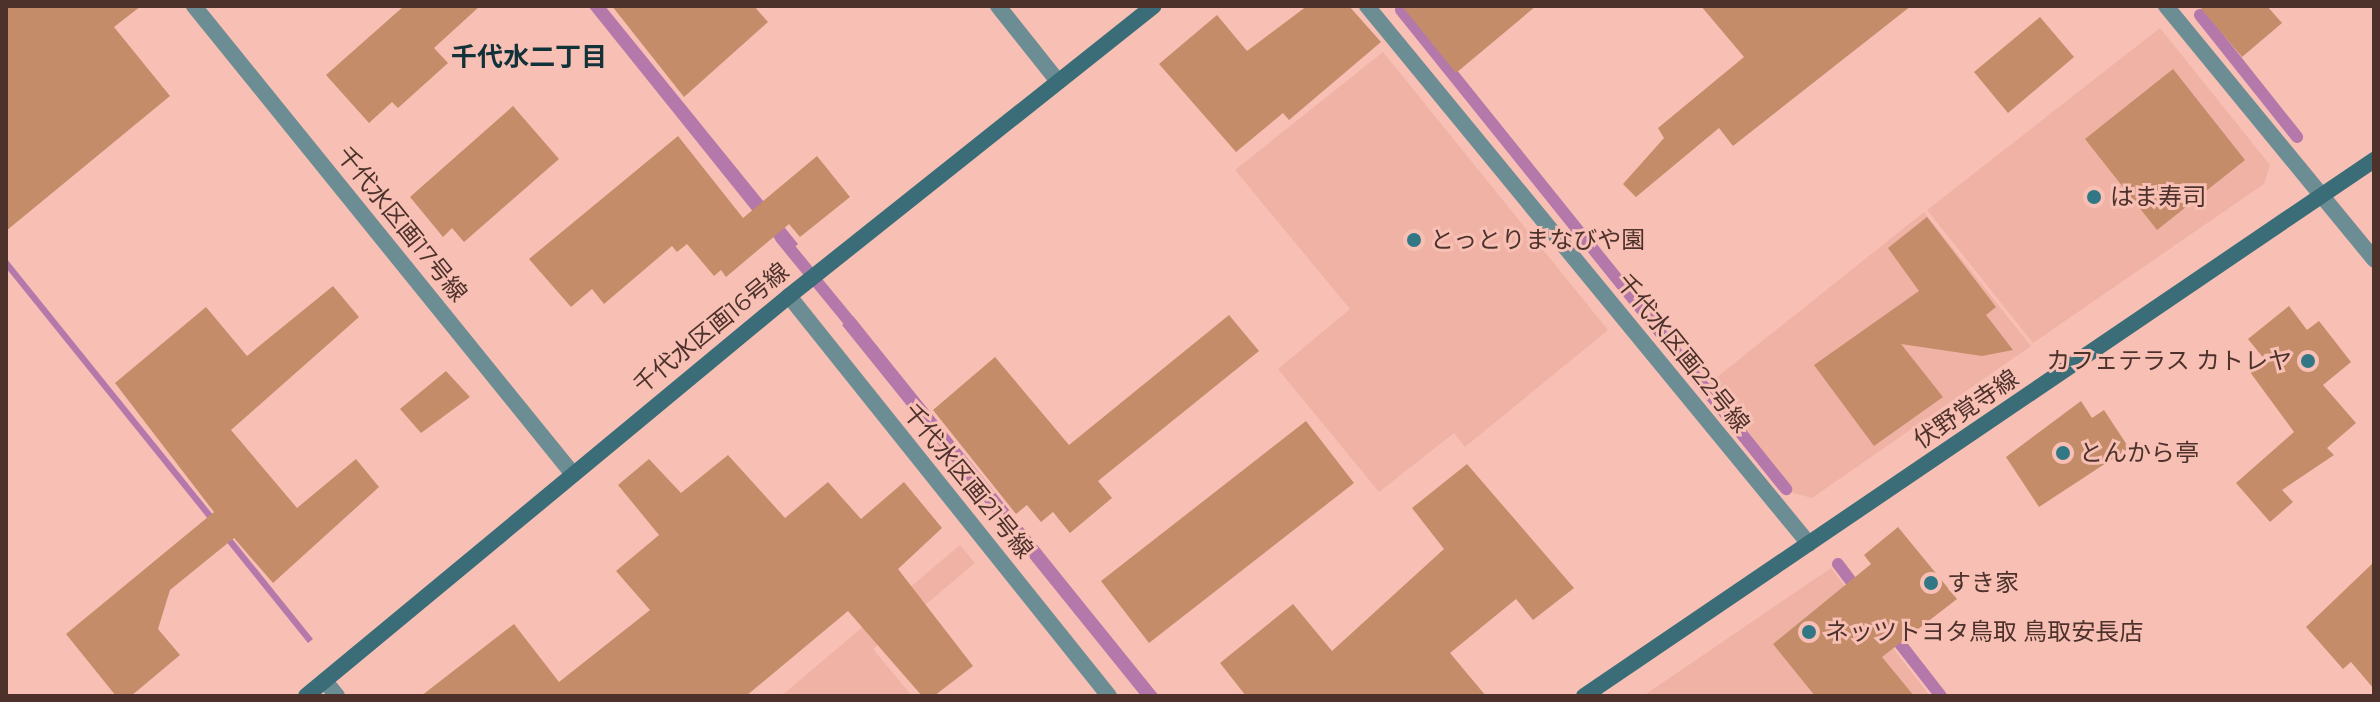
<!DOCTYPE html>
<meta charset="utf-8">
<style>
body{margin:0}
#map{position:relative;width:2380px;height:702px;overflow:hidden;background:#f8c0b4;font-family:Montserrat,"Noto Sans JP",sans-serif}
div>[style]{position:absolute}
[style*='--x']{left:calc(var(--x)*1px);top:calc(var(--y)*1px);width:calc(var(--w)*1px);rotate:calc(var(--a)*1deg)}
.built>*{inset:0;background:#efb2a5}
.water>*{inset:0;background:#b578ab}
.stream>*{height:12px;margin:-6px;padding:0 6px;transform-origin:6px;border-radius:6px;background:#b578ab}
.building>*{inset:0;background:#c48c69}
.street>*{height:16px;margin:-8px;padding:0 8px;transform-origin:8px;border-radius:8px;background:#6d8d94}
.secondary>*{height:16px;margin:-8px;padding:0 8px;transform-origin:8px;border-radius:8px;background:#3a6d77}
.dots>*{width:22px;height:22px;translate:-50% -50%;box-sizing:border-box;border:4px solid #f8c0b4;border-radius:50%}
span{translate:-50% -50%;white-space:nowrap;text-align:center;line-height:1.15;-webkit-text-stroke:6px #f8c0b4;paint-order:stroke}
.poi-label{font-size:24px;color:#4d322c}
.left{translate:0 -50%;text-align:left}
.right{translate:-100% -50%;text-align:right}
.street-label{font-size:24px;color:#4d322c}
.neighbourhood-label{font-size:26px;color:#113239;font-weight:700}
.frame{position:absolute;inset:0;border:8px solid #4d322c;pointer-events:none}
</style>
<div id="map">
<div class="built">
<i style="clip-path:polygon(2160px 28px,2270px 165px,2264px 184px,2033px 343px,1927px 210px)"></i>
<i style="clip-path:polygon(1383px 52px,1608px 330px,1465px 447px,1454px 433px,1379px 492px,1278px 369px,1350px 309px,1235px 170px)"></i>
<i style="clip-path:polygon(1924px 212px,2031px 346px,1812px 498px,1782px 490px,1702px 389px)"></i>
<i style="clip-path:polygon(960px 545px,975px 563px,873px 649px,912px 696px,781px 696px)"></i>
<i style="clip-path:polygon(1831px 568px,1930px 696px,1643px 696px)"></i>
</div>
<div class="water">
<i style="clip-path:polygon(588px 6px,605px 6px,798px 244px,787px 254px)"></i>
<i style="clip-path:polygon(6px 258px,313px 639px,308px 643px,6px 268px)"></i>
<i style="clip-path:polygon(853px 316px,1075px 592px,1159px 696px,1141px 696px,842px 325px)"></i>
</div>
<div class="stream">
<i style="--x:1401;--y:10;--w:615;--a:51.21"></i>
<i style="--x:2200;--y:15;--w:156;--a:51.5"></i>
<i style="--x:781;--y:238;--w:122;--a:50.7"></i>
<i style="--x:1838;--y:564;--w:36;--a:53"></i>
<i style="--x:1891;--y:632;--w:81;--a:52"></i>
</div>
<div class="building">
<i style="clip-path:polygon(6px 6px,141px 6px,114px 27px,170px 96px,6px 231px)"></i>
<i style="clip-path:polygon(404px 6px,480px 6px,434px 48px,448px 63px,398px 108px,392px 102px,369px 123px,326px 75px)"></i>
<i style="clip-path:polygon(612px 6px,754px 6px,768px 22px,684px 97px)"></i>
<i style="clip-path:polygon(1307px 6px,1349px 6px,1381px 42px,1289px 120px,1283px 113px,1236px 152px,1159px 64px,1217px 15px,1247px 51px)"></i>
<i style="clip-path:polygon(1402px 6px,1536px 6px,1456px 73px)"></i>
<i style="clip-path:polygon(1701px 6px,1911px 6px,1733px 146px,1719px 128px,1636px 197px,1623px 184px,1664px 138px,1658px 128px,1744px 57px)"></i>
<i style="clip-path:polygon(2199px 6px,2267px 6px,2282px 23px,2242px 57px)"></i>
<i style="clip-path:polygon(2040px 17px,2074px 57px,2008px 113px,1974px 72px)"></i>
<i style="clip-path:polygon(2173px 69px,2245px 160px,2157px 230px,2085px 139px)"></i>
<i style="clip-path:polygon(513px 106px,559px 159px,464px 242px,452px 228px,443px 237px,410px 197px)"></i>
<i style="clip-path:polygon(678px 136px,743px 218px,817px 156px,850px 197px,800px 237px,789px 224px,726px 277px,721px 270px,714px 276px,687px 244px,677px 252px,672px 246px,604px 304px,592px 289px,571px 307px,529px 259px)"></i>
<i style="clip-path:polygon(1927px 217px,1996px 307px,1986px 315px,2013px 350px,1982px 356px,1901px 344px,1943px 397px,1874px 446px,1814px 365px,1919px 291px,1888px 248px)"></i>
<i style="clip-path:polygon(333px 286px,359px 317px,231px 430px,297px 508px,356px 459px,379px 487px,273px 583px,234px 538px,170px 590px,158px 629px,180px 655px,131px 696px,116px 696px,66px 634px,214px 512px,115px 383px,206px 307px,247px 356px)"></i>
<i style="clip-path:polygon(2289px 306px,2307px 330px,2319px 321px,2351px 362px,2323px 385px,2356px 423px,2327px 448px,2334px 455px,2282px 490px,2293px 502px,2270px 522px,2236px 483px,2294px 432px,2250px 372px,2265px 360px,2248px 339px)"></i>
<i style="clip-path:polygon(1229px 315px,1259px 351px,1098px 481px,1112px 498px,1070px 533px,1053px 512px,1041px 522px,1027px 505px,1016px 514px,933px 410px,995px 357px,1069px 445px)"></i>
<i style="clip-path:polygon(446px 371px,470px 397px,421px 433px,400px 409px)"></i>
<i style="clip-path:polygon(2081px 401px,2092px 418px,2104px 410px,2129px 448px,2039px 507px,2006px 457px)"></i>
<i style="clip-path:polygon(1306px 421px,1354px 483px,1149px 643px,1101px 581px)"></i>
<i style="clip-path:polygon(728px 455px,785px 518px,828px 482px,861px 519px,904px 482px,942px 528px,898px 569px,973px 666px,934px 696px,922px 696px,848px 611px,746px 696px,421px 696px,514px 624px,559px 682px,650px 610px,616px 571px,659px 535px,618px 485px,649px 459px,681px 493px)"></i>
<i style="clip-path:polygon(1467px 464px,1574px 588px,1533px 620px,1516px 599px,1450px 653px,1486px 696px,1246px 696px,1220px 663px,1293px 604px,1332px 651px,1444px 549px,1412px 508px)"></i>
<i style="clip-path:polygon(1898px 527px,1957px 599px,1882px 657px,1914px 696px,1815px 696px,1773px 644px,1871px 564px,1864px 555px)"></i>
<i style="clip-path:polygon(2374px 562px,2374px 689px,2351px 662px,2343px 669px,2306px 627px)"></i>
</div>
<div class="street">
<i style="--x:194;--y:6;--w:601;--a:51.01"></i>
<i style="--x:998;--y:6;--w:93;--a:51.5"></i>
<i style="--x:1367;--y:6;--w:696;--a:50.59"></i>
<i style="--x:2166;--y:6;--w:328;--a:50.6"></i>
<i style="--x:789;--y:296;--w:512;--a:51.34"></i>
<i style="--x:325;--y:681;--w:19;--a:51"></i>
</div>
<div class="secondary">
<i style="--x:306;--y:696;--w:627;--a:-39.63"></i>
<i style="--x:789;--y:296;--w:466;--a:-38.5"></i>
<i style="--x:1584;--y:696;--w:955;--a:-34.16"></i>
</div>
<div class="dots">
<i style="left:2094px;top:197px;background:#327785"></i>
<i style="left:1414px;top:240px;background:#327785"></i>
<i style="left:2308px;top:361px;background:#327785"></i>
<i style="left:2063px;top:453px;background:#327785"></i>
<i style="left:1931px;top:583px;background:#327785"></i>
<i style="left:1809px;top:632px;background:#327785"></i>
</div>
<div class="poi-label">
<span class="left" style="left:2110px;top:197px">はま寿司</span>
<span class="left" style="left:1430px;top:240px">とっとりまなびや園</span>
<span class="right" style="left:2292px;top:361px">カフェテラス カトレヤ</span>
<span class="left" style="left:2079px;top:453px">とんから亭</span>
<span class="left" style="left:1947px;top:583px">すき家</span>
<span class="left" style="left:1825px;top:632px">ネッツトヨタ鳥取 鳥取安長店</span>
</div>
<div class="street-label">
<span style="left:402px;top:224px;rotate:51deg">千代水区画17号線</span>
<span style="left:711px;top:328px;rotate:-39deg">千代水区画16号線</span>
<span style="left:1683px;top:353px;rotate:51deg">千代水区画22号線</span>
<span style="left:1966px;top:409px;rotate:-34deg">伏野覚寺線</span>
<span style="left:968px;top:481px;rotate:51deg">千代水区画21号線</span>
</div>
<div class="neighbourhood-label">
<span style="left:529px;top:58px">千代水二丁目</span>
</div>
<div class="frame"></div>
</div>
